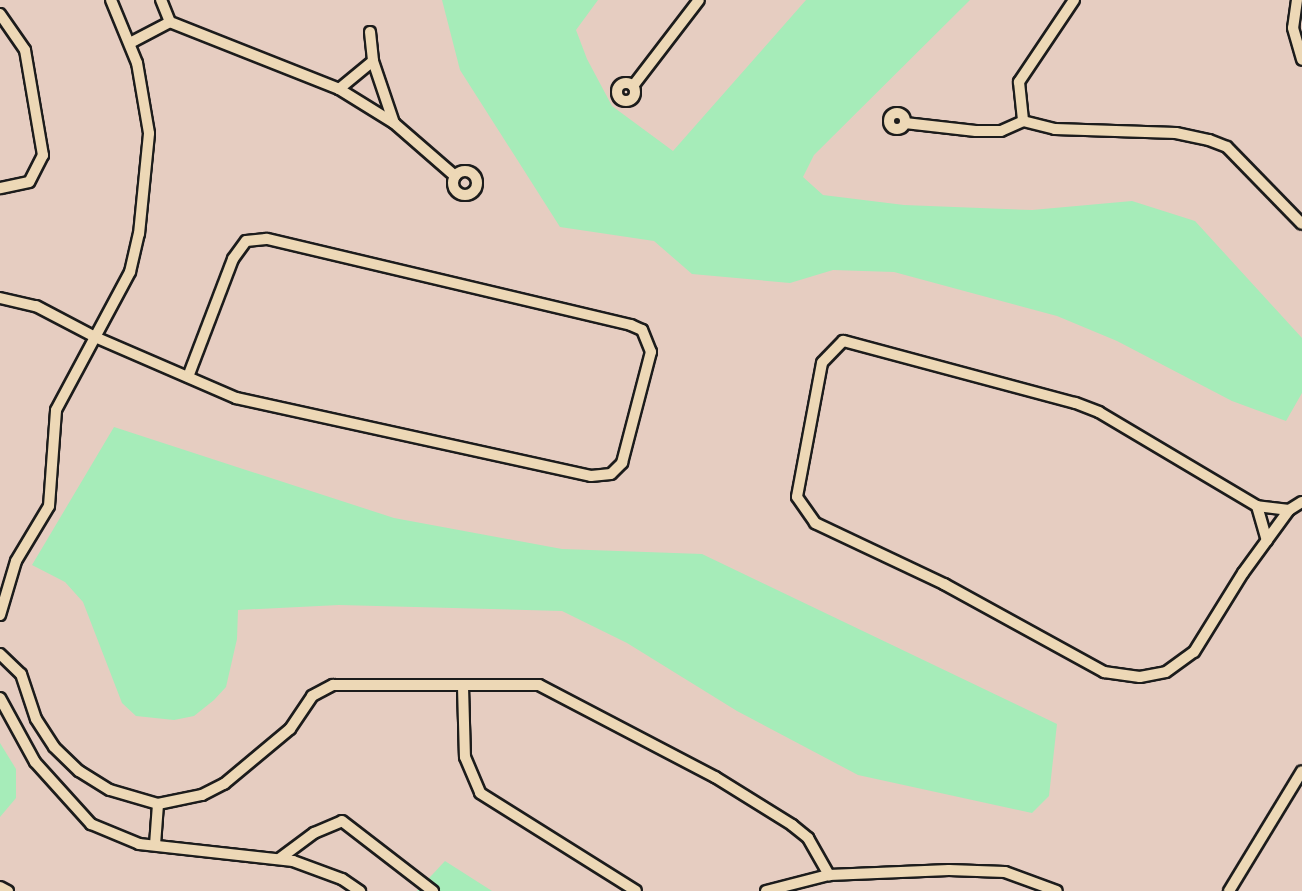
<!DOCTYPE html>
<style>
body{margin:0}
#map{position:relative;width:1302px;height:891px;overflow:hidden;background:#e6cdc1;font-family:"Patrick Hand",sans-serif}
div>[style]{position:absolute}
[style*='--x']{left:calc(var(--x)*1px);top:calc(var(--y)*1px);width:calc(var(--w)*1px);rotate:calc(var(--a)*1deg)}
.green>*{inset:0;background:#a6ecb9}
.roads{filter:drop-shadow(2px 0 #1c1c1c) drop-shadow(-2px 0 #1c1c1c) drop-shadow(0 2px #1c1c1c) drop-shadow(0 -2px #1c1c1c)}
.minor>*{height:10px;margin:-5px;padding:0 5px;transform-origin:5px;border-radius:5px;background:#edd8b6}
.minor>.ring{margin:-5px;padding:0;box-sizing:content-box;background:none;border:10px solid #edd8b6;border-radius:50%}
span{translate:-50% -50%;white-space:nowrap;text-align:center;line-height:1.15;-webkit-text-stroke:7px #edd8b6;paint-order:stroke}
</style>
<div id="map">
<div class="green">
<i style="clip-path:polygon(442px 0,598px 0,576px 30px,587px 59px,612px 106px,673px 151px,806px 0,970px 0,814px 155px,803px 177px,823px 195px,904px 205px,1032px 210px,1132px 201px,1195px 221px,1302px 338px,1302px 393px,1286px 421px,1232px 401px,1117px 341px,1057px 316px,894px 272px,833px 270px,790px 283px,692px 274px,654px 241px,560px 227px,460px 70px)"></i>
<i style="clip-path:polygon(114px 427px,394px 518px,562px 549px,702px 554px,1057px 724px,1049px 796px,1032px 813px,858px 775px,737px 711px,627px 643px,562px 611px,339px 605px,238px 610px,237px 639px,226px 687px,214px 700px,194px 716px,174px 720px,136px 716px,122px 703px,83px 602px,65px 582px,32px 565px)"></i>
<i style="clip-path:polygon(0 743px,16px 769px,16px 798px,0 817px)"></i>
<i style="clip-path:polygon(445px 861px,492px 891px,417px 891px)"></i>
</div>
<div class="roads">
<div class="minor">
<i style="--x:1074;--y:0;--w:99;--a:123.9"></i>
<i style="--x:1019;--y:82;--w:39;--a:84"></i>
<i style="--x:1023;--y:121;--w:33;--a:14"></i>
<i style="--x:1055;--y:129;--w:121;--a:1.9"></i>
<i style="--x:1176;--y:133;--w:34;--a:12"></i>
<i style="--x:1209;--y:140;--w:19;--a:21"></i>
<i style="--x:1227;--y:147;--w:107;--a:45.8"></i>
<i style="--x:1297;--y:0;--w:28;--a:98"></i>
<i style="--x:1293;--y:28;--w:33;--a:74"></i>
<i style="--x:0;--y:14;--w:44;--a:55.2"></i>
<i style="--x:25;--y:50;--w:107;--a:80.3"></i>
<i style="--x:43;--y:155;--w:30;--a:117"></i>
<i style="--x:29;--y:182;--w:30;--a:168"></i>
<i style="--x:170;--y:22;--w:182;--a:21.6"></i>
<i style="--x:339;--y:89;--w:65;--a:31.7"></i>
<i style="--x:394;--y:123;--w:81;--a:41"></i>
<i style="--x:370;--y:32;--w:29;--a:84"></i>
<i style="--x:373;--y:61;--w:65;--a:71.3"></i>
<i style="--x:130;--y:43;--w:45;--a:-27.7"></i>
<i style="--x:170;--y:22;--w:24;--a:-112"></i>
<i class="ring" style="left:617px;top:83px;width:8px;height:8px"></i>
<i style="--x:633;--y:86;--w:108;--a:-52.5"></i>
<i style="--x:339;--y:89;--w:44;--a:-39.5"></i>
<i class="ring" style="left:889px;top:113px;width:6px;height:6px"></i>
<i style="--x:905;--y:123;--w:71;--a:6.4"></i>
<i style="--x:976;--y:131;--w:25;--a:0"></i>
<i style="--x:1001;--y:131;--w:24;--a:-24"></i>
<i class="ring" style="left:453px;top:171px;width:14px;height:14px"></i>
<i style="--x:0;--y:298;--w:37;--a:13"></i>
<i style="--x:36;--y:306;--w:67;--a:27.7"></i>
<i style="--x:95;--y:337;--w:154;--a:23.4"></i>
<i style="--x:236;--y:398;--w:363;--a:12.4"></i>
<i style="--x:591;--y:476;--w:20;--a:-6"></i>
<i style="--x:611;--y:474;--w:16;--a:-45"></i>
<i style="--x:622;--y:463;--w:115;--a:-75.4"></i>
<i style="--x:651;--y:352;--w:24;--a:-112"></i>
<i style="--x:642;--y:330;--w:12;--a:-156"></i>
<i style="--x:631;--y:325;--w:375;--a:-166.7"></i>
<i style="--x:266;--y:239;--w:20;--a:174"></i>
<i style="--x:246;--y:241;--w:22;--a:126"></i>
<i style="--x:233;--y:259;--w:126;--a:110.9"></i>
<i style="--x:1257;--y:506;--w:36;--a:74"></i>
<i style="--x:1289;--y:510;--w:32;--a:-173"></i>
<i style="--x:1257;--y:506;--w:184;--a:-149.3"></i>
<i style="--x:1099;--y:412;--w:26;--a:-159"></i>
<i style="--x:1075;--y:403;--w:240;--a:-165"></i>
<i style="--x:843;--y:341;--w:30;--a:134"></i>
<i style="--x:822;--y:363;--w:136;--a:100.6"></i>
<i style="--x:797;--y:497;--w:32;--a:55"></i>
<i style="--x:815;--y:523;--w:143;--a:25.3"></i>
<i style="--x:944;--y:584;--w:183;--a:28.8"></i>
<i style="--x:1104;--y:672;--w:36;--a:8"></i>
<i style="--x:1140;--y:677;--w:26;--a:-11"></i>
<i style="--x:1166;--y:672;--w:34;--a:-36"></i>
<i style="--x:1194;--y:652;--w:93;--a:-58.2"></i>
<i style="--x:1243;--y:573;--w:78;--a:-53.9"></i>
<i style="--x:1289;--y:510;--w:15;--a:-32"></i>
<i style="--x:0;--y:615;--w:56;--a:-73.5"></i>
<i style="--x:16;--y:561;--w:64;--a:-59"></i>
<i style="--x:49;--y:506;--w:96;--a:-85.8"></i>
<i style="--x:56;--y:410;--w:157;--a:-61.8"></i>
<i style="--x:130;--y:272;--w:39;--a:-77"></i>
<i style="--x:139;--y:234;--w:101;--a:-84.3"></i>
<i style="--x:149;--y:133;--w:71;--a:-99.7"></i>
<i style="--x:137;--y:63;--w:68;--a:-112.4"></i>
<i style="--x:0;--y:654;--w:29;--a:44"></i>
<i style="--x:21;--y:674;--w:47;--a:71.6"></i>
<i style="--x:36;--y:719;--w:33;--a:57"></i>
<i style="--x:54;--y:747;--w:35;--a:44"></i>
<i style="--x:79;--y:771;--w:36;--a:32"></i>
<i style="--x:110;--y:790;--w:50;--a:16.3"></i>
<i style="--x:158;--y:804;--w:45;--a:-11.6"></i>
<i style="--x:202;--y:795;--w:25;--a:-27"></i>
<i style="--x:224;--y:784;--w:86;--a:-39.8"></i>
<i style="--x:290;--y:729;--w:40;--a:-56"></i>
<i style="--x:312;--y:696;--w:24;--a:-28"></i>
<i style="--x:333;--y:685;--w:206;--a:0"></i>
<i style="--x:539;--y:685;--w:199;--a:27.6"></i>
<i style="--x:715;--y:777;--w:91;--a:31.9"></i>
<i style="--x:792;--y:825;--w:21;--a:39"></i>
<i style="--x:808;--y:838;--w:43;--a:60.4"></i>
<i style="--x:463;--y:687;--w:70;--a:88.4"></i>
<i style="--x:465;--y:757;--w:39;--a:67"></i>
<i style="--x:480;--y:793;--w:184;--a:32.1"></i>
<i style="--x:0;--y:698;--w:73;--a:61.3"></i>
<i style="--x:35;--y:762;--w:84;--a:47.9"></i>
<i style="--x:91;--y:824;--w:52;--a:22.6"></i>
<i style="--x:139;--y:844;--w:155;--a:6.3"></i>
<i style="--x:293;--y:861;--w:52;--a:20.2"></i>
<i style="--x:342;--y:879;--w:22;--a:34"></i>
<i style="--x:155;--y:845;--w:41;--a:-85.8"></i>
<i style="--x:279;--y:859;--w:44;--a:-36.6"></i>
<i style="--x:314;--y:833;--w:30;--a:-23"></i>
<i style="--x:342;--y:821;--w:115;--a:37.6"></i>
<i style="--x:0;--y:887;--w:9;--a:27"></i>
<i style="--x:766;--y:891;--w:65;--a:-14.3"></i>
<i style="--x:829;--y:875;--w:120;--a:-2.4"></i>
<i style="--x:949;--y:870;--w:56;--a:2"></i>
<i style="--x:1005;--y:872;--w:55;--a:20.1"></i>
<i style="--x:1229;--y:891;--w:140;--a:-58.7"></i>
</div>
</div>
</div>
